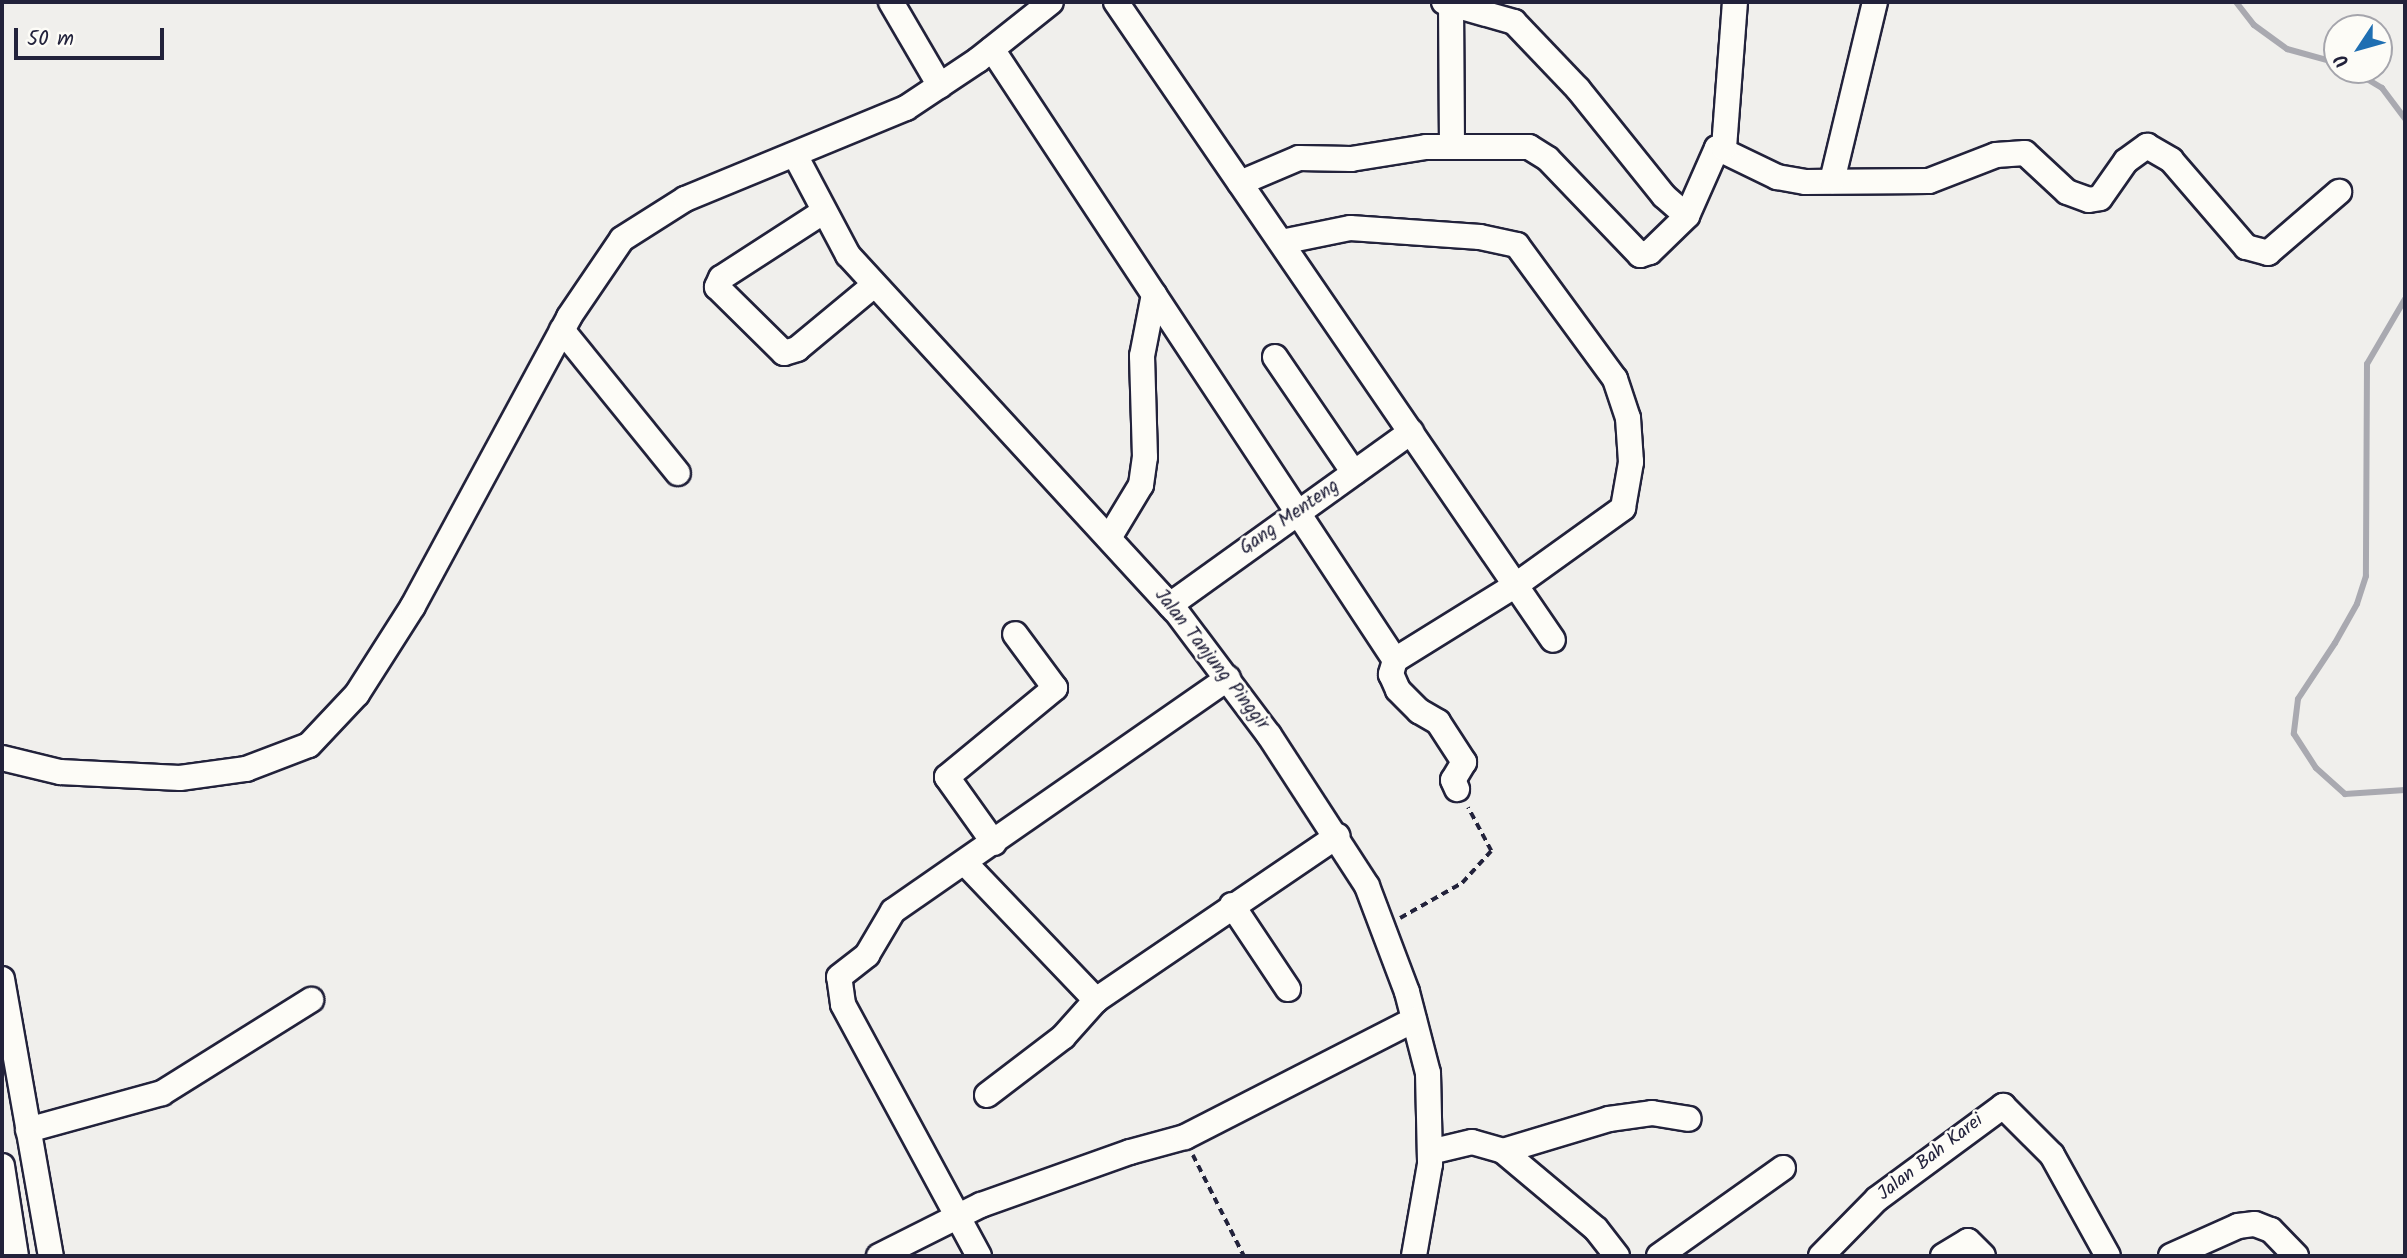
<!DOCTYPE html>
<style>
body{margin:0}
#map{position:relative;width:2407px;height:1258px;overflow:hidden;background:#f0efec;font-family:Kalam,sans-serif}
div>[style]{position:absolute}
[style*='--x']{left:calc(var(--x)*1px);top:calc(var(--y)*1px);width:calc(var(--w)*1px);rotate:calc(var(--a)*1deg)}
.stream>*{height:6px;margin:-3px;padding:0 3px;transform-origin:3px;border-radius:3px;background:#a9a9b0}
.path>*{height:3.5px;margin-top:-1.75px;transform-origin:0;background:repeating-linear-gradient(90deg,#22223b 0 7px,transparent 0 12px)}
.roads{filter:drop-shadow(2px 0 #22223b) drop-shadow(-2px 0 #22223b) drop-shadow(0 2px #22223b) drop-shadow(0 -2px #22223b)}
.minor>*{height:24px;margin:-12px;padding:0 12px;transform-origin:12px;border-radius:12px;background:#fdfcf7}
span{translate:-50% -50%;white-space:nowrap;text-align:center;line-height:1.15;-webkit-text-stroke:5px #fdfcf7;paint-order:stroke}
.street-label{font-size:19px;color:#22223b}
.frame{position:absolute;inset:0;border:4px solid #22223b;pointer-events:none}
.north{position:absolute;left:2323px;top:14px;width:70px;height:70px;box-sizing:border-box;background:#fdfcf7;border:2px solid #a5a5ac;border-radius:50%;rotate:234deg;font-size:19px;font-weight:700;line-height:28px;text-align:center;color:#22223b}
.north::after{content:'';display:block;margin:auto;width:24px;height:32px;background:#1f6fb2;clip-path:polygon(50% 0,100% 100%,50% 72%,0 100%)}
.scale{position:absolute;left:14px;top:28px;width:150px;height:32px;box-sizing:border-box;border:4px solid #22223b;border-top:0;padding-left:9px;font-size:21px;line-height:24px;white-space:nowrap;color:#22223b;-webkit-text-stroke:5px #fdfcf7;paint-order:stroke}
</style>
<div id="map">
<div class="stream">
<i style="--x:2236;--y:2;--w:29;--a:52"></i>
<i style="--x:2254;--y:25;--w:41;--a:36"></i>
<i style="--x:2287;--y:49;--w:52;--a:15.6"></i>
<i style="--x:2352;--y:70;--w:35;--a:31"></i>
<i style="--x:2382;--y:88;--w:38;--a:53"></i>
<i style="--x:2405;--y:299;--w:75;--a:120.3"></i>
<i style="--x:2367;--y:364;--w:212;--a:90.3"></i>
<i style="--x:2366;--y:576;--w:29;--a:108"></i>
<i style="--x:2357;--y:604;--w:45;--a:119.4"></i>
<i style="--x:2335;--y:643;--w:67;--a:123.5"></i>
<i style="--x:2298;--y:699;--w:35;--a:97"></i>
<i style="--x:2294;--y:734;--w:40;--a:57.1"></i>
<i style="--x:2316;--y:768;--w:39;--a:42"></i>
<i style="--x:2345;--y:794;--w:60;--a:-3.8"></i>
</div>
<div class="path">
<i style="--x:1400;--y:918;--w:71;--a:-29.4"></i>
<i style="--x:1462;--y:883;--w:43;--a:-47.8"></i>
<i style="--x:1491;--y:851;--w:49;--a:-118.1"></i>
<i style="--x:1193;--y:1155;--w:113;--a:63.2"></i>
</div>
<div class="roads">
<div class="minor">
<i style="--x:891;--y:2;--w:97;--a:59.7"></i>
<i style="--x:1116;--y:2;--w:773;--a:55.59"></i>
<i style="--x:1444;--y:2;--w:73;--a:15.9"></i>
<i style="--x:1514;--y:22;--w:93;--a:46.3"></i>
<i style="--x:1578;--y:89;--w:137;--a:51.2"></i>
<i style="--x:1664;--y:196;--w:30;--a:41"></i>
<i style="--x:1687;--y:216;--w:74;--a:-66.2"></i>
<i style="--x:1717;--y:148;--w:67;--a:25.8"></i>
<i style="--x:1777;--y:177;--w:28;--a:10"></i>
<i style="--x:1805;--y:182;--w:124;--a:-0.5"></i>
<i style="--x:1929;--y:181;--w:72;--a:-21.2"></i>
<i style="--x:1996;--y:155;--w:29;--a:-4"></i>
<i style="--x:2025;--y:153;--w:57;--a:42.9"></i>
<i style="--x:2067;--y:192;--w:23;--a:20"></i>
<i style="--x:2089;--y:200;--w:11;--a:-10"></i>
<i style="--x:2100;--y:198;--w:45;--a:-54.9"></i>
<i style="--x:2126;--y:161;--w:26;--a:-36"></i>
<i style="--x:2147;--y:146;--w:28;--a:30"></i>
<i style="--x:2171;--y:160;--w:115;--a:49.2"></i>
<i style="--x:2246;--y:247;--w:23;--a:15"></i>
<i style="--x:2268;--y:253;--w:94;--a:-40.7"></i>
<i style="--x:1451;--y:3;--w:144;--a:89.6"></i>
<i style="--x:992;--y:49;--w:732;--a:56.59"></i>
<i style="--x:1395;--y:660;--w:142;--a:-31.8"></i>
<i style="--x:1516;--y:585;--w:132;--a:-35.7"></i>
<i style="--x:1623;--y:508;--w:47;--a:-80.1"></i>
<i style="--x:1631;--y:462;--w:44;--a:-93.9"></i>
<i style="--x:1628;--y:418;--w:41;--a:-108.4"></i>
<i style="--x:1615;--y:379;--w:166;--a:-126.2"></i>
<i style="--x:1517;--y:245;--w:38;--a:-168"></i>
<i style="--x:1480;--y:237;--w:130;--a:-176"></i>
<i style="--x:1350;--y:228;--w:70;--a:168.5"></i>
<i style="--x:1724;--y:148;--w:146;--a:-85.7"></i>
<i style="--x:795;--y:155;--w:113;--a:62.1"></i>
<i style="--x:848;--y:255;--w:483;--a:47.4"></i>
<i style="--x:1175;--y:610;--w:156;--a:53.1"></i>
<i style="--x:1269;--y:735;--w:180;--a:57"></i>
<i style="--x:1367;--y:886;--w:113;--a:69.3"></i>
<i style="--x:1407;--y:992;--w:84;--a:75.5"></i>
<i style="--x:1428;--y:1073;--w:91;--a:88.7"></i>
<i style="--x:1430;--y:1164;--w:93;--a:99.9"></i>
<i style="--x:1832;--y:181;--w:184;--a:-76.5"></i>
<i style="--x:1240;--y:183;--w:64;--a:-23"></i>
<i style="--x:1299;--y:158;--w:52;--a:1.1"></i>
<i style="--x:1351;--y:159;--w:76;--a:-9.1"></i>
<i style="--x:1426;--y:147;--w:103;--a:0"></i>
<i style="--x:1529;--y:147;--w:22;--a:32"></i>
<i style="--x:1548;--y:159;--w:133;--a:46.2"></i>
<i style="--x:1640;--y:255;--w:10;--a:-17"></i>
<i style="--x:1650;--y:252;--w:52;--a:-44.2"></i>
<i style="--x:823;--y:212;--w:121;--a:147.1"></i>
<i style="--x:721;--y:278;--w:10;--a:114"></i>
<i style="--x:717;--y:287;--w:94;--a:44.6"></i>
<i style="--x:784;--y:353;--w:14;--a:-17"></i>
<i style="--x:797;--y:349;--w:100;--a:-39.7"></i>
<i style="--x:562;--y:330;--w:184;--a:51"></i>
<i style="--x:1275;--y:357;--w:140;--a:55.7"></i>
<i style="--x:1109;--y:538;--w:62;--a:-58.9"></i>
<i style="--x:1141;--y:485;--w:28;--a:-82"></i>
<i style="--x:1145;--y:457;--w:101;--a:-91.7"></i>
<i style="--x:1142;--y:356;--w:63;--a:-79"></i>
<i style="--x:1170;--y:605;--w:297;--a:-35.7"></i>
<i style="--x:1395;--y:660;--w:15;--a:106"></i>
<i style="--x:1391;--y:674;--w:17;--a:66"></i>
<i style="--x:1398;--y:690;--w:30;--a:45"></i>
<i style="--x:1419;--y:711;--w:22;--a:30"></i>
<i style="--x:1438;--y:722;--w:48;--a:57"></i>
<i style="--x:1464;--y:762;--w:21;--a:121"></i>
<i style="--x:1453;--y:780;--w:10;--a:66"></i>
<i style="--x:2;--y:758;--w:60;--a:13.6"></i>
<i style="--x:60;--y:772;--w:120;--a:2.9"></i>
<i style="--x:180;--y:778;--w:67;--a:-7.8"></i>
<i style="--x:246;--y:769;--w:67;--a:-20.9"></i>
<i style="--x:309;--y:745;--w:70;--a:-46.7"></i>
<i style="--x:357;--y:694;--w:104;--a:-57.5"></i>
<i style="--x:413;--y:606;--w:328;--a:-61.6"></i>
<i style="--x:569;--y:317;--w:94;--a:-55.8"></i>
<i style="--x:622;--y:239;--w:75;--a:-32.4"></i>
<i style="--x:685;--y:199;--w:239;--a:-22.4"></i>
<i style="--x:906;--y:108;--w:87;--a:-33.7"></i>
<i style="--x:978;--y:60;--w:93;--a:-38.5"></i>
<i style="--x:994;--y:843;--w:81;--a:-125.5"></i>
<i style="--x:947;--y:777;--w:140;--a:-39.5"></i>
<i style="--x:1055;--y:688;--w:67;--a:-126.5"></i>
<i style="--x:965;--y:863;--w:190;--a:46.3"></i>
<i style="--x:1232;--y:905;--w:101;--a:56.3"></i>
<i style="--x:2;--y:979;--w:281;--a:80"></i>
<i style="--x:987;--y:1095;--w:96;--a:-37.3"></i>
<i style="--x:1063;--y:1037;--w:50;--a:-48.3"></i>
<i style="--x:1096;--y:1000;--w:292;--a:-34.2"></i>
<i style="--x:28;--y:1130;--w:139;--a:-15.4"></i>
<i style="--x:162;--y:1093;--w:176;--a:-32"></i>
<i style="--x:1503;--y:1151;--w:111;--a:-16.8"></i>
<i style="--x:1609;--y:1119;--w:43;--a:-7.9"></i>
<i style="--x:1652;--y:1113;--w:37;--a:9"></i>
<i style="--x:1430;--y:1152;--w:43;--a:-13.4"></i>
<i style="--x:1472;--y:1142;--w:32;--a:16"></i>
<i style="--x:1503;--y:1151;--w:121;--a:40"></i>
<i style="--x:1596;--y:1229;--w:34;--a:52"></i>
<i style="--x:2;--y:1166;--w:91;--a:81.2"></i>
<i style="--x:879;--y:1256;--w:114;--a:-26.6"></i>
<i style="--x:981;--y:1205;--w:158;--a:-19.6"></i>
<i style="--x:1130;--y:1152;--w:57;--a:-15.3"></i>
<i style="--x:1185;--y:1137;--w:257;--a:-27.1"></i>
<i style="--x:979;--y:1256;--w:286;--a:-118.4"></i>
<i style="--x:843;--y:1004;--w:27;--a:-98"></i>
<i style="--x:839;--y:977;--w:36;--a:-38"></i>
<i style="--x:867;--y:955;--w:51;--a:-59.4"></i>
<i style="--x:893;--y:911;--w:408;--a:-34.8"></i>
<i style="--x:1659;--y:1256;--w:152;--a:-35.4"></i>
<i style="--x:1821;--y:1256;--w:80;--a:-45.5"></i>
<i style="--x:1877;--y:1199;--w:157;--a:-36.4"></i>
<i style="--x:2003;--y:1106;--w:69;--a:45"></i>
<i style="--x:2052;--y:1155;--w:115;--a:61"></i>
<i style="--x:1943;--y:1256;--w:29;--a:-31"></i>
<i style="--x:1968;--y:1241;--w:21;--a:45"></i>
<i style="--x:2171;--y:1256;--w:73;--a:-24.1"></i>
<i style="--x:2238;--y:1226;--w:17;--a:-7"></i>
<i style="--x:2255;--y:1224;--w:17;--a:21"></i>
<i style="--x:2271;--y:1230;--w:36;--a:46"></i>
</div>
</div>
<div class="street-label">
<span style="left:1290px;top:518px;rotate:-35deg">Gang Menteng</span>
<span style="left:1211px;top:660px;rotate:52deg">Jalan Tanjung Pinggir</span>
<span style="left:1931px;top:1158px;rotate:-38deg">Jalan Bah Karei</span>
</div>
<div class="frame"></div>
<div class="north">U</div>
<div class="scale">50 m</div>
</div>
